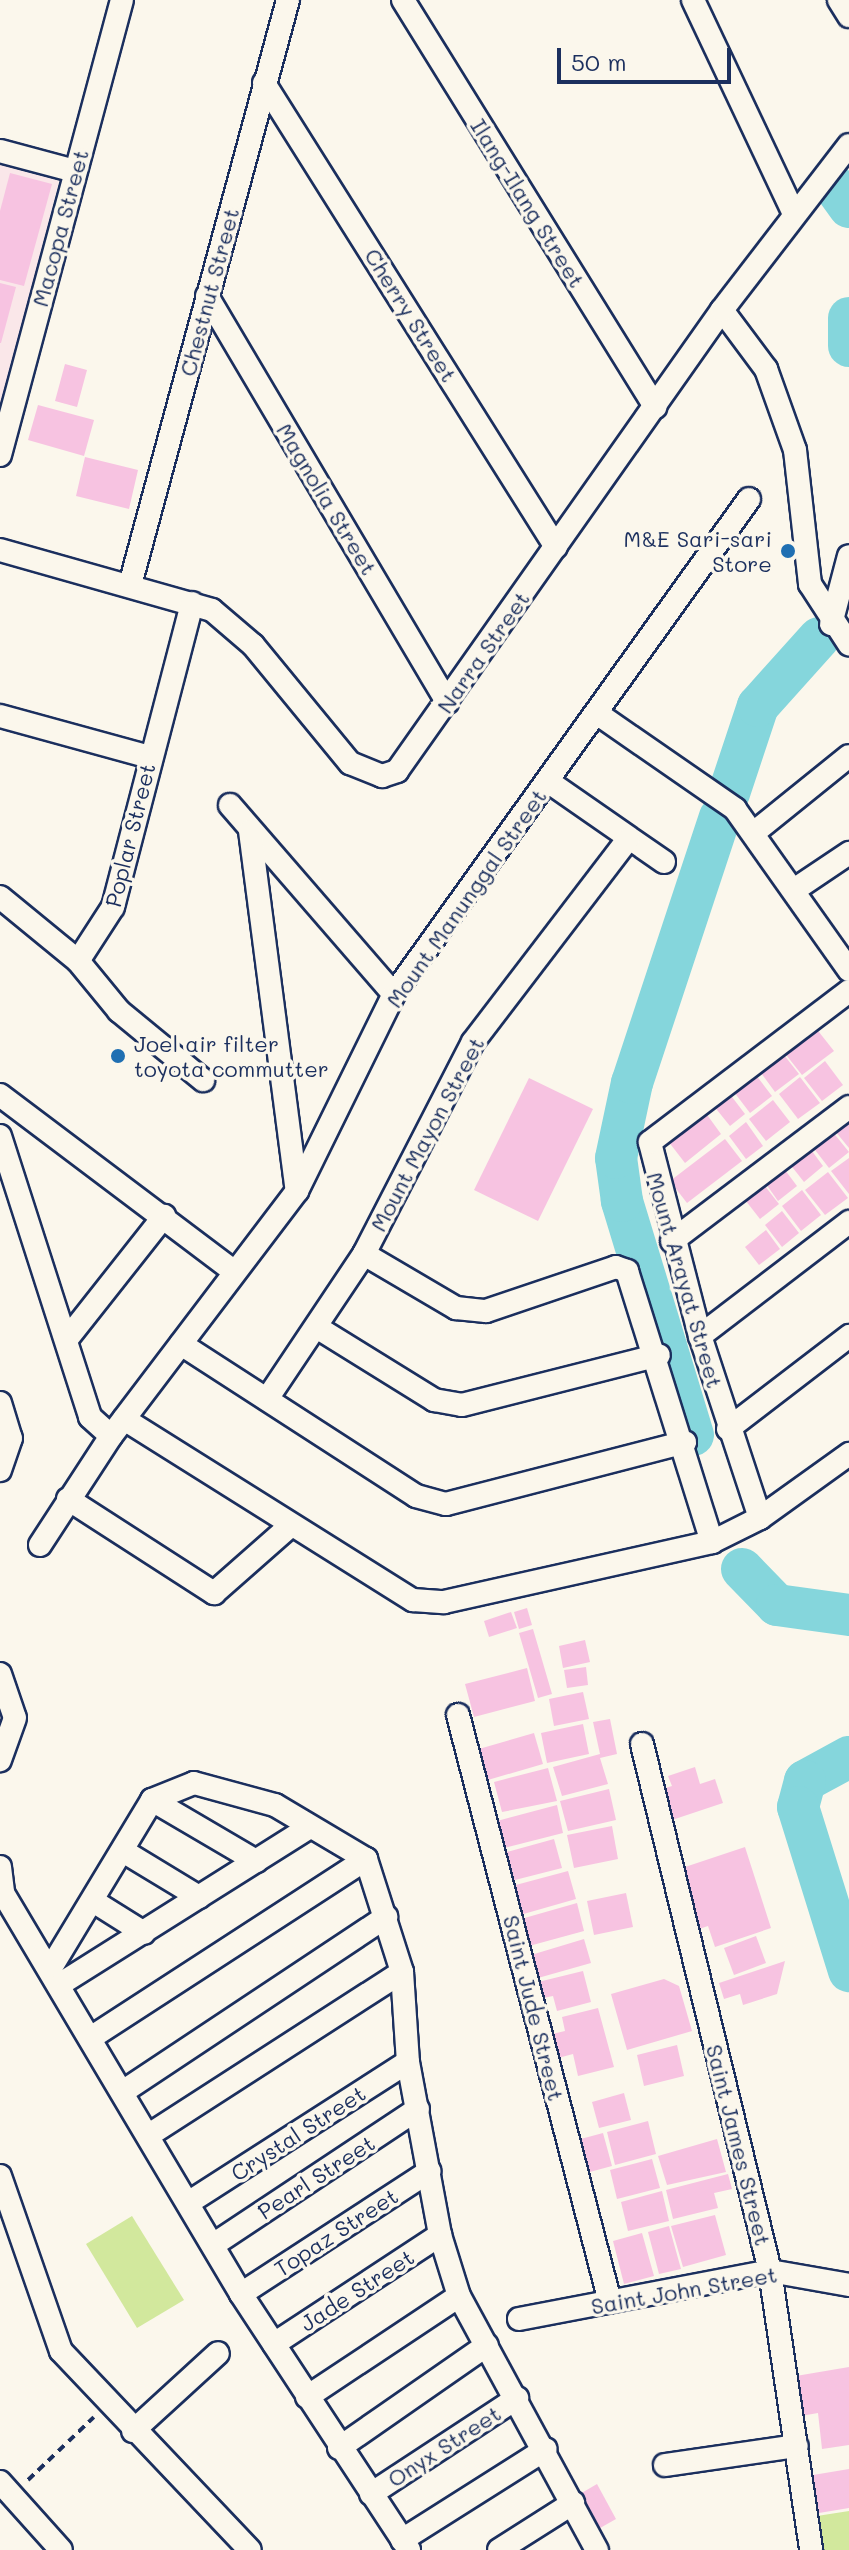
<!DOCTYPE html>
<style>
body{margin:0}
#map{position:relative;width:849px;height:2550px;overflow:hidden;background:#fbf7ec;font-family:Mali,sans-serif}
div>[style]{position:absolute}
[style*='--x']{left:calc(var(--x)*1px);top:calc(var(--y)*1px);width:calc(var(--w)*1px);rotate:calc(var(--a)*1deg)}
.built>*{inset:0;background:#fae7e9}
.green>*{inset:0;background:#d2e89d}
.river>*{height:42px;margin:-21px;padding:0 21px;transform-origin:21px;border-radius:21px;background:#85d6dc}
.building>*{inset:0;background:#f7c3e1}
.path>*{height:4px;margin-top:-2px;transform-origin:0;background:repeating-linear-gradient(90deg,#1b2f5e 0 8px,transparent 0 14px)}
.roads{filter:drop-shadow(2px 0 #1b2f5e) drop-shadow(-2px 0 #1b2f5e) drop-shadow(0 2px #1b2f5e) drop-shadow(0 -2px #1b2f5e)}
.minor>*{height:22px;margin:-11px;padding:0 11px;transform-origin:11px;border-radius:11px;background:#fbf7ec}
.dots>*{width:22px;height:22px;translate:-50% -50%;box-sizing:border-box;border:4px solid #fbf7ec;border-radius:50%}
span{translate:-50% -50%;white-space:nowrap;text-align:center;line-height:1.15;-webkit-text-stroke:7px #fbf7ec;paint-order:stroke}
.street-label{font-size:22px;color:#1b2f5e}
.poi-label{font-size:22px;color:#1b2f5e}
.right{translate:-100% -50%;text-align:right}
.left{translate:0 -50%;text-align:left}
.scale{position:absolute;left:557px;top:48px;width:174px;height:36px;box-sizing:border-box;border:4px solid #1b2f5e;border-top:0;padding-left:10px;font-size:24px;line-height:28px;white-space:nowrap;color:#1b2f5e;-webkit-text-stroke:6px #fbf7ec;paint-order:stroke}
</style>
<div id="map">
<div class="built">
<i style="clip-path:polygon(0 165px,59px 181px,0 410px)"></i>
</div>
<div class="green">
<i style="clip-path:polygon(132px 2216px,184px 2300px,137px 2328px,86px 2244px)"></i>
<i style="clip-path:polygon(849px 2511px,849px 2550px,821px 2550px,817px 2516px)"></i>
</div>
<div class="river">
<i style="--x:831;--y:182;--w:31;--a:54"></i>
<i style="--x:849;--y:318;--w:28;--a:90"></i>
<i style="--x:729;--y:793;--w:92;--a:-71.6"></i>
<i style="--x:758;--y:706;--w:91;--a:-48.1"></i>
<i style="--x:693;--y:1435;--w:245;--a:-106.9"></i>
<i style="--x:622;--y:1201;--w:43;--a:-97.9"></i>
<i style="--x:616;--y:1158;--w:77;--a:-78"></i>
<i style="--x:632;--y:1083;--w:280;--a:-71.7"></i>
<i style="--x:742;--y:1569;--w:50;--a:45.8"></i>
<i style="--x:777;--y:1605;--w:73;--a:7.9"></i>
<i style="--x:849;--y:1757;--w:50;--a:151.4"></i>
<i style="--x:805;--y:1781;--w:27;--a:105"></i>
<i style="--x:798;--y:1807;--w:172;--a:72.7"></i>
</div>
<div class="building">
<i style="clip-path:polygon(10px 173px,52px 184px,24px 286px,0 280px,0 211px)"></i>
<i style="clip-path:polygon(0 283px,16px 287px,1px 343px,0 343px)"></i>
<i style="clip-path:polygon(65px 364px,87px 370px,77px 407px,55px 401px)"></i>
<i style="clip-path:polygon(38px 405px,94px 420px,84px 456px,28px 440px)"></i>
<i style="clip-path:polygon(85px 457px,138px 470px,129px 509px,76px 496px)"></i>
<i style="clip-path:polygon(815px 1027px,834px 1051px,802px 1075px,783px 1051px)"></i>
<i style="clip-path:polygon(784px 1055px,799px 1074px,775px 1092px,761px 1073px)"></i>
<i style="clip-path:polygon(825px 1061px,843px 1085px,822px 1101px,804px 1078px)"></i>
<i style="clip-path:polygon(756px 1075px,772px 1096px,750px 1113px,734px 1092px)"></i>
<i style="clip-path:polygon(800px 1077px,820px 1103px,798px 1119px,779px 1094px)"></i>
<i style="clip-path:polygon(529px 1078px,593px 1109px,538px 1221px,474px 1190px)"></i>
<i style="clip-path:polygon(729px 1093px,745px 1114px,730px 1126px,713px 1105px)"></i>
<i style="clip-path:polygon(773px 1100px,790px 1122px,766px 1141px,749px 1119px)"></i>
<i style="clip-path:polygon(705px 1112px,721px 1134px,685px 1163px,668px 1141px)"></i>
<i style="clip-path:polygon(849px 1120px,849px 1148px,835px 1131px)"></i>
<i style="clip-path:polygon(746px 1122px,763px 1146px,746px 1159px,729px 1136px)"></i>
<i style="clip-path:polygon(832px 1131px,849px 1152px,829px 1168px,812px 1146px)"></i>
<i style="clip-path:polygon(725px 1139px,742px 1161px,687px 1203px,670px 1181px)"></i>
<i style="clip-path:polygon(809px 1147px,823px 1166px,804px 1182px,789px 1163px)"></i>
<i style="clip-path:polygon(849px 1158px,849px 1194px,831px 1171px)"></i>
<i style="clip-path:polygon(785px 1170px,797px 1186px,778px 1201px,766px 1184px)"></i>
<i style="clip-path:polygon(828px 1172px,848px 1198px,825px 1215px,805px 1190px)"></i>
<i style="clip-path:polygon(761px 1181px,779px 1204px,760px 1219px,742px 1196px)"></i>
<i style="clip-path:polygon(802px 1190px,821px 1215px,801px 1231px,782px 1206px)"></i>
<i style="clip-path:polygon(782px 1211px,799px 1233px,782px 1247px,765px 1225px)"></i>
<i style="clip-path:polygon(766px 1230px,780px 1249px,759px 1265px,745px 1247px)"></i>
<i style="clip-path:polygon(527px 1608px,532px 1625px,519px 1629px,514px 1612px)"></i>
<i style="clip-path:polygon(511px 1612px,517px 1628px,489px 1637px,484px 1621px)"></i>
<i style="clip-path:polygon(533px 1629px,552px 1694px,538px 1698px,519px 1633px)"></i>
<i style="clip-path:polygon(585px 1640px,590px 1662px,563px 1668px,559px 1646px)"></i>
<i style="clip-path:polygon(586px 1667px,588px 1685px,567px 1688px,564px 1670px)"></i>
<i style="clip-path:polygon(527px 1668px,535px 1701px,474px 1717px,465px 1684px)"></i>
<i style="clip-path:polygon(583px 1692px,589px 1719px,554px 1726px,549px 1699px)"></i>
<i style="clip-path:polygon(610px 1719px,617px 1754px,600px 1758px,608px 1784px,562px 1796px,553px 1767px,600px 1754px,593px 1722px)"></i>
<i style="clip-path:polygon(583px 1724px,589px 1754px,547px 1763px,541px 1733px)"></i>
<i style="clip-path:polygon(534px 1733px,543px 1764px,481px 1782px,472px 1751px)"></i>
<i style="clip-path:polygon(695px 1767px,700px 1784px,715px 1779px,723px 1803px,672px 1820px,662px 1789px,672px 1786px,668px 1776px)"></i>
<i style="clip-path:polygon(548px 1768px,557px 1801px,502px 1812px,494px 1782px)"></i>
<i style="clip-path:polygon(609px 1789px,616px 1820px,568px 1831px,560px 1801px)"></i>
<i style="clip-path:polygon(557px 1805px,563px 1833px,504px 1848px,497px 1821px)"></i>
<i style="clip-path:polygon(612px 1826px,618px 1859px,574px 1868px,567px 1835px)"></i>
<i style="clip-path:polygon(554px 1839px,562px 1868px,511px 1881px,503px 1853px)"></i>
<i style="clip-path:polygon(745px 1847px,771px 1928px,715px 1947px,708px 1926px,699px 1929px,679px 1869px)"></i>
<i style="clip-path:polygon(568px 1871px,576px 1899px,520px 1915px,512px 1886px)"></i>
<i style="clip-path:polygon(626px 1893px,633px 1927px,594px 1935px,587px 1901px)"></i>
<i style="clip-path:polygon(577px 1903px,584px 1931px,529px 1946px,521px 1919px)"></i>
<i style="clip-path:polygon(756px 1936px,766px 1963px,734px 1975px,724px 1948px)"></i>
<i style="clip-path:polygon(584px 1939px,591px 1963px,538px 1978px,531px 1955px)"></i>
<i style="clip-path:polygon(785px 1961px,777px 1994px,743px 2005px,740px 1994px,724px 1999px,719px 1983px)"></i>
<i style="clip-path:polygon(583px 1971px,591px 2002px,557px 2011px,553px 1996px,538px 1999px,534px 1983px)"></i>
<i style="clip-path:polygon(664px 1979px,679px 1986px,692px 2031px,627px 2050px,611px 1994px)"></i>
<i style="clip-path:polygon(598px 2008px,614px 2067px,578px 2076px,573px 2054px,558px 2058px,552px 2034px,565px 2031px,562px 2017px)"></i>
<i style="clip-path:polygon(677px 2045px,684px 2076px,644px 2086px,637px 2055px)"></i>
<i style="clip-path:polygon(624px 2093px,631px 2120px,599px 2128px,592px 2102px)"></i>
<i style="clip-path:polygon(648px 2121px,656px 2154px,615px 2165px,607px 2132px)"></i>
<i style="clip-path:polygon(603px 2133px,612px 2166px,586px 2173px,577px 2140px)"></i>
<i style="clip-path:polygon(717px 2139px,726px 2172px,667px 2185px,658px 2156px)"></i>
<i style="clip-path:polygon(652px 2159px,660px 2188px,617px 2199px,610px 2170px)"></i>
<i style="clip-path:polygon(728px 2174px,732px 2189px,714px 2193px,718px 2208px,673px 2219px,666px 2190px)"></i>
<i style="clip-path:polygon(662px 2191px,669px 2221px,628px 2231px,621px 2202px)"></i>
<i style="clip-path:polygon(715px 2215px,726px 2255px,683px 2267px,671px 2226px)"></i>
<i style="clip-path:polygon(669px 2226px,681px 2269px,659px 2274px,648px 2232px)"></i>
<i style="clip-path:polygon(642px 2233px,654px 2276px,624px 2284px,613px 2241px)"></i>
<i style="clip-path:polygon(849px 2367px,849px 2445px,822px 2449px,818px 2413px,795px 2417px,790px 2377px)"></i>
<i style="clip-path:polygon(849px 2469px,849px 2508px,819px 2513px,813px 2475px)"></i>
<i style="clip-path:polygon(597px 2484px,616px 2519px,593px 2532px,573px 2498px)"></i>
</div>
<div class="path">
<i style="--x:28;--y:2480;--w:91;--a:-43.7"></i>
</div>
<div class="roads">
<div class="minor">
<i style="--x:403;--y:0;--w:479;--a:58.2"></i>
<i style="--x:693;--y:0;--w:237;--a:64.7"></i>
<i style="--x:839;--y:0;--w:19;--a:58"></i>
<i style="--x:264;--y:83;--w:548;--a:57.82"></i>
<i style="--x:0;--y:151;--w:78;--a:14.9"></i>
<i style="--x:207;--y:296;--w:472;--a:59.4"></i>
<i style="--x:722;--y:310;--w:74;--a:53.3"></i>
<i style="--x:766;--y:369;--w:86;--a:70.3"></i>
<i style="--x:795;--y:450;--w:135;--a:83.6"></i>
<i style="--x:810;--y:584;--w:72;--a:57"></i>
<i style="--x:0;--y:455;--w:471;--a:-75"></i>
<i style="--x:0;--y:550;--w:220;--a:15.8"></i>
<i style="--x:212;--y:610;--w:54;--a:40.5"></i>
<i style="--x:253;--y:645;--w:153;--a:50.6"></i>
<i style="--x:350;--y:763;--w:35;--a:22"></i>
<i style="--x:382;--y:776;--w:16;--a:-18"></i>
<i style="--x:397;--y:771;--w:564;--a:-54.82"></i>
<i style="--x:722;--y:310;--w:208;--a:-52.4"></i>
<i style="--x:130;--y:585;--w:606;--a:-74.89"></i>
<i style="--x:831;--y:624;--w:70;--a:-75.2"></i>
<i style="--x:598;--y:714;--w:167;--a:34.7"></i>
<i style="--x:735;--y:809;--w:197;--a:54.7"></i>
<i style="--x:0;--y:716;--w:156;--a:15.3"></i>
<i style="--x:549;--y:782;--w:140;--a:34.8"></i>
<i style="--x:230;--y:805;--w:250;--a:49.1"></i>
<i style="--x:250;--y:831;--w:363;--a:82.6"></i>
<i style="--x:756;--y:831;--w:119;--a:-38.9"></i>
<i style="--x:797;--y:888;--w:63;--a:-33.9"></i>
<i style="--x:0;--y:897;--w:101;--a:39.4"></i>
<i style="--x:78;--y:961;--w:65;--a:50.6"></i>
<i style="--x:119;--y:1011;--w:109;--a:39.4"></i>
<i style="--x:78;--y:961;--w:64;--a:-57.1"></i>
<i style="--x:113;--y:907;--w:314;--a:-75.4"></i>
<i style="--x:0;--y:1095;--w:294;--a:37"></i>
<i style="--x:0;--y:1136;--w:295;--a:72.2"></i>
<i style="--x:90;--y:1417;--w:28;--a:42"></i>
<i style="--x:672;--y:1241;--w:222;--a:-37.1"></i>
<i style="--x:364;--y:1254;--w:107;--a:30.4"></i>
<i style="--x:456;--y:1308;--w:30;--a:6"></i>
<i style="--x:486;--y:1311;--w:137;--a:-18.7"></i>
<i style="--x:616;--y:1267;--w:12;--a:20"></i>
<i style="--x:627;--y:1271;--w:284;--a:72.6"></i>
<i style="--x:318;--y:1328;--w:137;--a:31.8"></i>
<i style="--x:434;--y:1400;--w:28;--a:10"></i>
<i style="--x:462;--y:1405;--w:203;--a:-14.2"></i>
<i style="--x:700;--y:1336;--w:188;--a:-37.4"></i>
<i style="--x:67;--y:1339;--w:157;--a:-51.7"></i>
<i style="--x:181;--y:1344;--w:280;--a:32.9"></i>
<i style="--x:416;--y:1496;--w:31;--a:15"></i>
<i style="--x:446;--y:1504;--w:247;--a:-14.5"></i>
<i style="--x:267;--y:1399;--w:174;--a:-56.2"></i>
<i style="--x:364;--y:1254;--w:238;--a:-62.8"></i>
<i style="--x:473;--y:1042;--w:255;--a:-52.6"></i>
<i style="--x:0;--y:1403;--w:37;--a:73"></i>
<i style="--x:11;--y:1438;--w:34;--a:109"></i>
<i style="--x:124;--y:1419;--w:341;--a:32.1"></i>
<i style="--x:413;--y:1600;--w:31;--a:4"></i>
<i style="--x:444;--y:1602;--w:275;--a:-12.6"></i>
<i style="--x:712;--y:1542;--w:54;--a:-26.6"></i>
<i style="--x:760;--y:1518;--w:110;--a:-35.7"></i>
<i style="--x:728;--y:1429;--w:153;--a:-37.5"></i>
<i style="--x:68;--y:1499;--w:174;--a:32.8"></i>
<i style="--x:214;--y:1593;--w:101;--a:-41.4"></i>
<i style="--x:760;--y:1518;--w:192;--a:-108.2"></i>
<i style="--x:700;--y:1336;--w:200;--a:-104.5"></i>
<i style="--x:650;--y:1142;--w:250;--a:-37.2"></i>
<i style="--x:40;--y:1545;--w:130;--a:-56.9"></i>
<i style="--x:111;--y:1436;--w:308;--a:-52.8"></i>
<i style="--x:297;--y:1191;--w:220;--a:-63.8"></i>
<i style="--x:394;--y:994;--w:609;--a:-54.35"></i>
<i style="--x:0;--y:1674;--w:46;--a:71.2"></i>
<i style="--x:15;--y:1718;--w:45;--a:109.7"></i>
<i style="--x:458;--y:1715;--w:606;--a:75.48"></i>
<i style="--x:642;--y:1744;--w:542;--a:76.35"></i>
<i style="--x:770;--y:2271;--w:282;--a:81.6"></i>
<i style="--x:152;--y:1800;--w:121;--a:30.4"></i>
<i style="--x:123;--y:1851;--w:89;--a:31.2"></i>
<i style="--x:0;--y:1867;--w:26;--a:83"></i>
<i style="--x:3;--y:1893;--w:466;--a:59.3"></i>
<i style="--x:241;--y:2294;--w:306;--a:56.7"></i>
<i style="--x:93;--y:1901;--w:60;--a:32.1"></i>
<i style="--x:52;--y:1966;--w:194;--a:-58.9"></i>
<i style="--x:152;--y:1800;--w:45;--a:-22"></i>
<i style="--x:194;--y:1783;--w:84;--a:15.2"></i>
<i style="--x:275;--y:1805;--w:106;--a:30.7"></i>
<i style="--x:366;--y:1859;--w:119;--a:72.3"></i>
<i style="--x:402;--y:1972;--w:90;--a:86.2"></i>
<i style="--x:408;--y:2062;--w:176;--a:79.5"></i>
<i style="--x:440;--y:2235;--w:64;--a:72.7"></i>
<i style="--x:459;--y:2296;--w:289;--a:61.5"></i>
<i style="--x:62;--y:1983;--w:293;--a:-32.2"></i>
<i style="--x:92;--y:2037;--w:327;--a:-33"></i>
<i style="--x:124;--y:2091;--w:315;--a:-33.6"></i>
<i style="--x:149;--y:2135;--w:301;--a:-32.8"></i>
<i style="--x:0;--y:2176;--w:185;--a:70.8"></i>
<i style="--x:61;--y:2351;--w:274;--a:46.5"></i>
<i style="--x:188;--y:2203;--w:261;--a:-32.7"></i>
<i style="--x:213;--y:2245;--w:246;--a:-33.6"></i>
<i style="--x:241;--y:2294;--w:225;--a:-33.1"></i>
<i style="--x:519;--y:2319;--w:256;--a:-10.8"></i>
<i style="--x:770;--y:2271;--w:80;--a:10"></i>
<i style="--x:274;--y:2344;--w:199;--a:-33.3"></i>
<i style="--x:307;--y:2397;--w:182;--a:-33.6"></i>
<i style="--x:133;--y:2431;--w:115;--a:-42.5"></i>
<i style="--x:339;--y:2448;--w:180;--a:-34.8"></i>
<i style="--x:665;--y:2465;--w:133;--a:-8.2"></i>
<i style="--x:0;--y:2482;--w:91;--a:48.1"></i>
<i style="--x:371;--y:2494;--w:175;--a:-33.3"></i>
<i style="--x:402;--y:2540;--w:170;--a:-32.3"></i>
<i style="--x:499;--y:2550;--w:88;--a:-32.4"></i>
</div>
</div>
<div class="dots">
<i style="left:788px;top:551px;background:#1f6fb2"></i>
<i style="left:118px;top:1056px;background:#1f6fb2"></i>
</div>
<div class="street-label">
<span style="left:528px;top:203px;rotate:58deg">Ilang-Ilang Street</span>
<span style="left:60px;top:228px;rotate:-75deg">Macopa Street</span>
<span style="left:209px;top:292px;rotate:-75deg">Chestnut Street</span>
<span style="left:411px;top:315px;rotate:58deg">Cherry Street</span>
<span style="left:327px;top:499px;rotate:59deg">Magnolia Street</span>
<span style="left:483px;top:652px;rotate:-55deg">Narra Street</span>
<span style="left:130px;top:835px;rotate:-76deg">Poplar Street</span>
<span style="left:466px;top:898px;rotate:-55deg">Mount Manunggal Street</span>
<span style="left:427px;top:1134px;rotate:-62deg">Mount Mayon Street</span>
<span style="left:685px;top:1280px;rotate:74deg">Mount Arayat Street</span>
<span style="left:534px;top:2008px;rotate:76deg">Saint Jude Street</span>
<span style="left:298px;top:2133px;rotate:-33deg">Crystal Street</span>
<span style="left:739px;top:2145px;rotate:76deg">Saint James Street</span>
<span style="left:316px;top:2177px;rotate:-33deg">Pearl Street</span>
<span style="left:336px;top:2232px;rotate:-33deg">Topaz Street</span>
<span style="left:357px;top:2290px;rotate:-33deg">Jade Street</span>
<span style="left:684px;top:2290px;rotate:-10deg">Saint John Street</span>
<span style="left:444px;top:2446px;rotate:-33deg">Onyx Street</span>
</div>
<div class="poi-label">
<span class="right" style="left:772px;top:551px">M&amp;E Sari-sari<br>Store</span>
<span class="left" style="left:134px;top:1056px">Joel air filter<br>toyota commutter</span>
</div>
<div class="scale">50 m</div>
</div>
